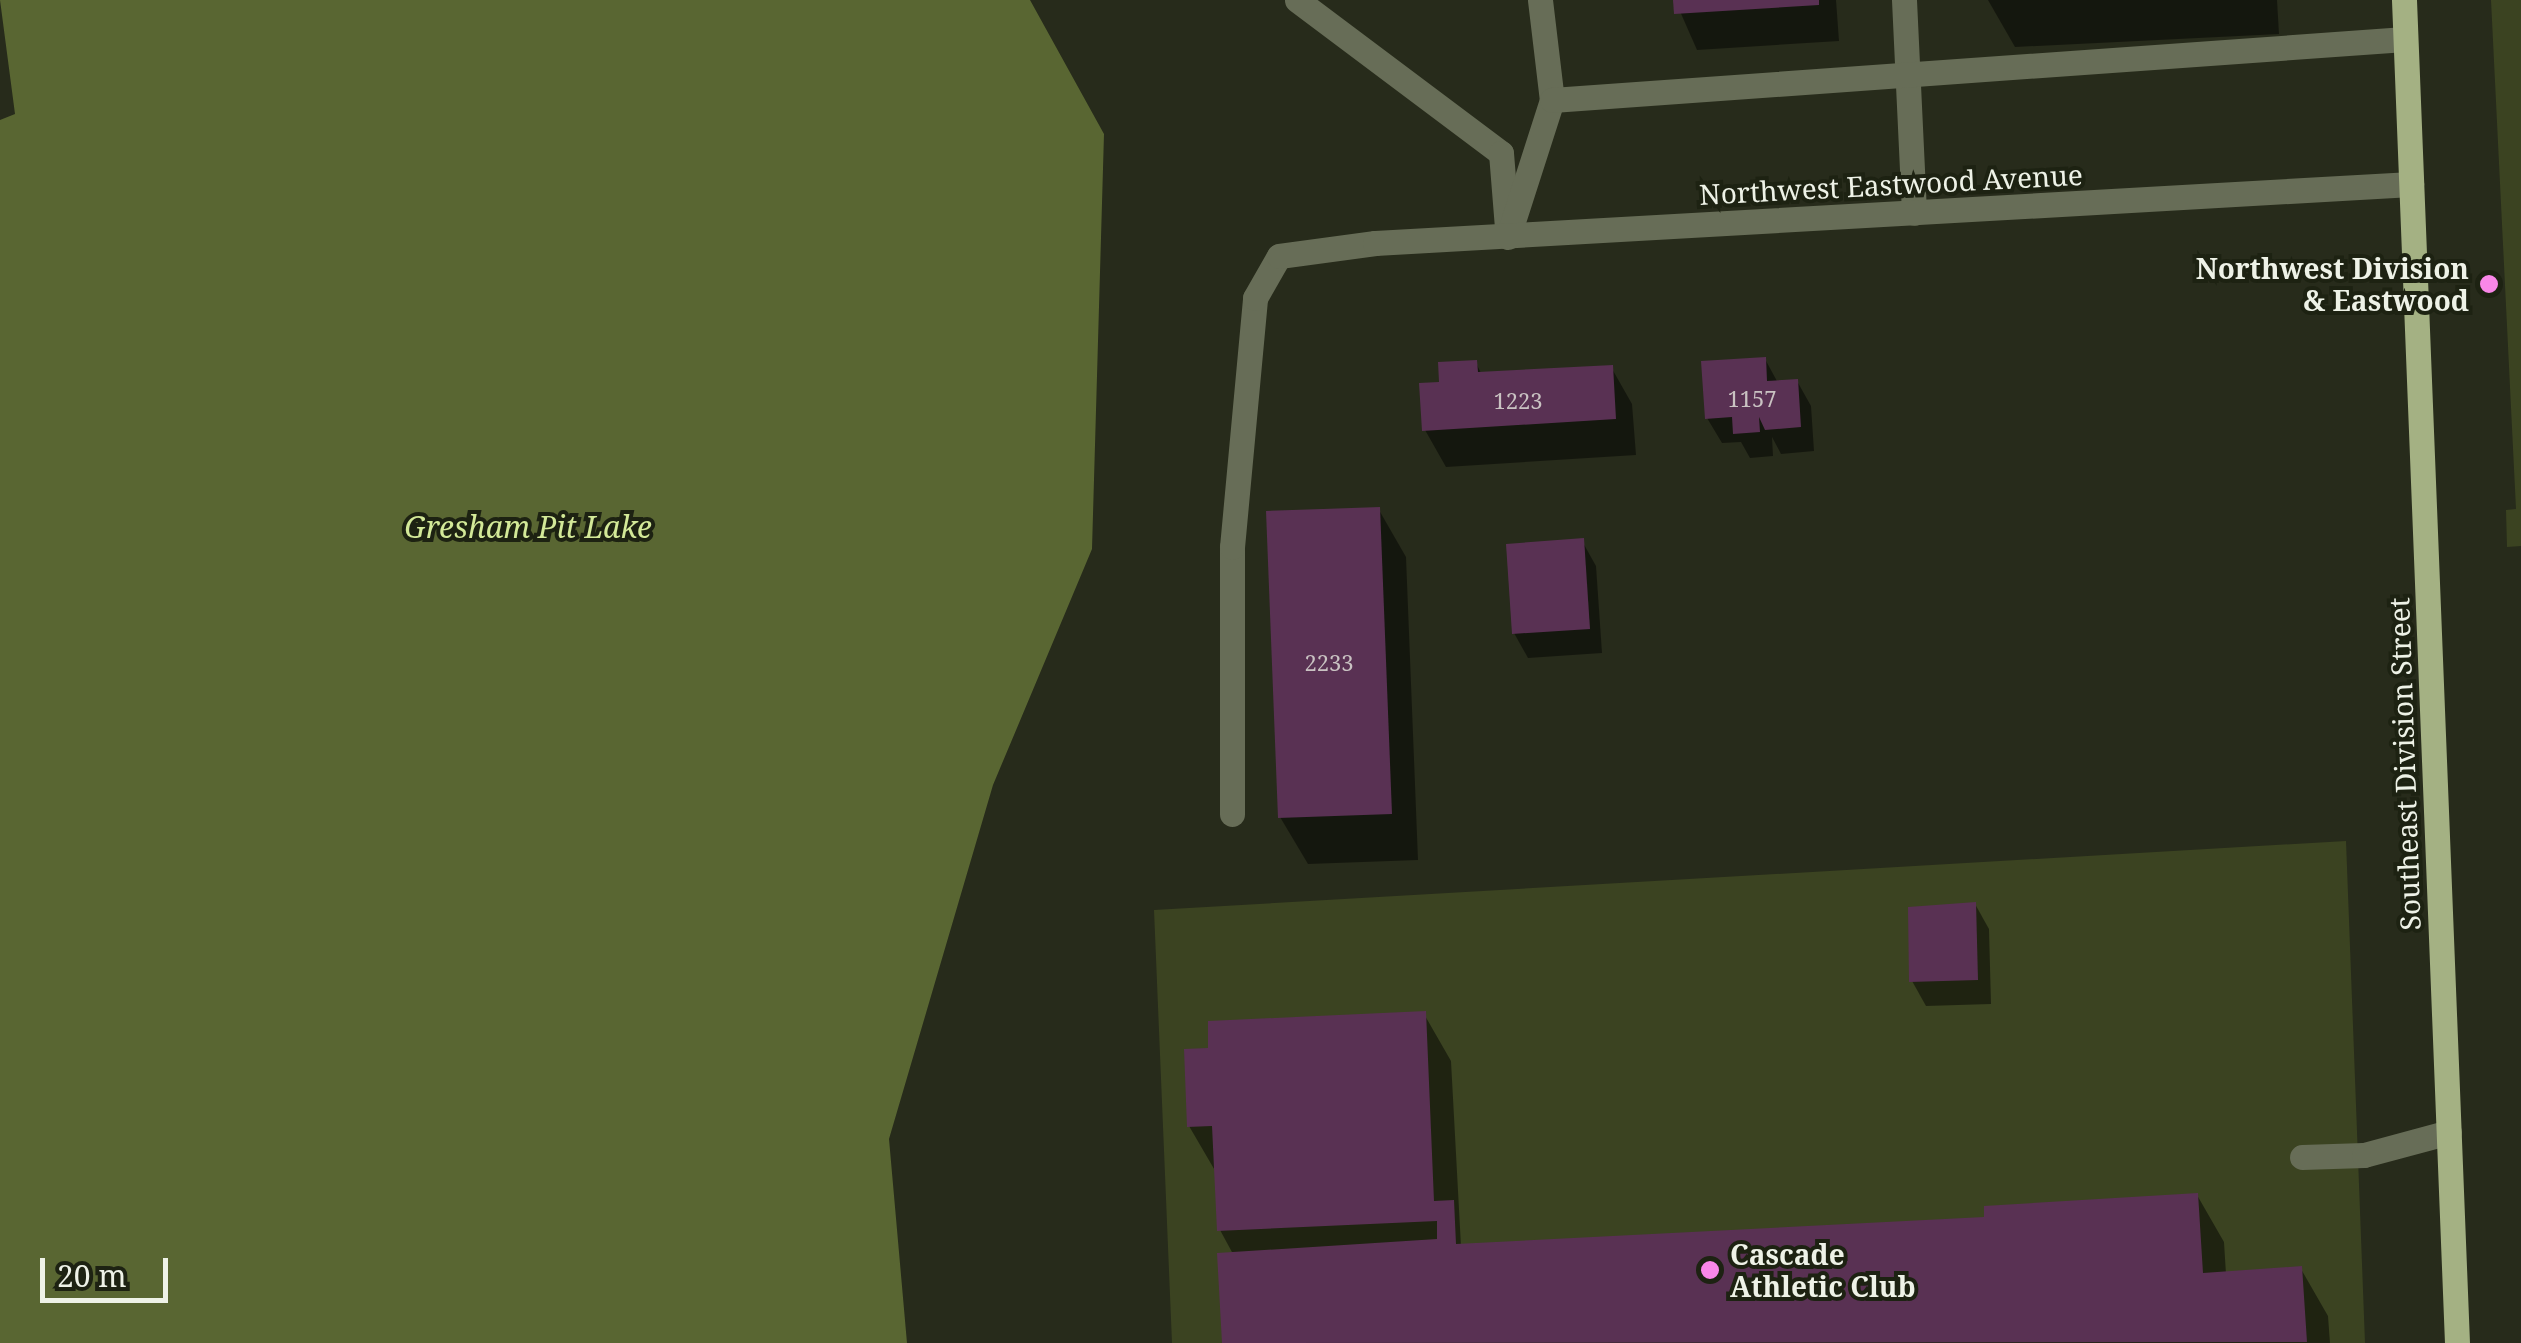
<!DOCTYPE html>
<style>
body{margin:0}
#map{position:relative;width:2521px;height:1343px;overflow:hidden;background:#272b1b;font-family:"Noto Serif",serif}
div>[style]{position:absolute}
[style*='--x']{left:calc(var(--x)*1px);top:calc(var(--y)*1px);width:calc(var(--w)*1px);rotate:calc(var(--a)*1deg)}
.green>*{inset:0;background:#3b4321}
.water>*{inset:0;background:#596632}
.shadow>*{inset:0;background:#0007}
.building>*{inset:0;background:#593153}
.lane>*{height:25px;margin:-12.5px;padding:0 12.5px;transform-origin:12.5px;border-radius:12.5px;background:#676d57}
.street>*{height:25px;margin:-12.5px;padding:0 12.5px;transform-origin:12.5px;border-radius:12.5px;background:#676d57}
.primary>*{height:25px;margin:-12.5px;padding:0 12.5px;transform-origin:12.5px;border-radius:12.5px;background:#a4b183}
.dots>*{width:28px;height:28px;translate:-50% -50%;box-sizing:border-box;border:5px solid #1d2212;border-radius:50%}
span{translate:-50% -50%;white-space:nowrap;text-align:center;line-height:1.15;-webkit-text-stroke:8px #1d2212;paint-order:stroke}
.number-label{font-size:22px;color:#c9c2c2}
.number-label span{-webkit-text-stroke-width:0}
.street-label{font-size:28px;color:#eef2e7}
.poi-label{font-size:28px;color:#eef2e7;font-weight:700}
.right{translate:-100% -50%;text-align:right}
.left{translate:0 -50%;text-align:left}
.water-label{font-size:30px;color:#d3e998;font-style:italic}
.scale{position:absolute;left:40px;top:1258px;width:128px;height:45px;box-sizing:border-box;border:5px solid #eef2e7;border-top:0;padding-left:12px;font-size:30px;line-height:35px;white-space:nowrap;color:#eef2e7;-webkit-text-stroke:8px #1d2212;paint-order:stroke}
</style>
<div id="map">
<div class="green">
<i style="clip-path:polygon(2491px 0,2521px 0,2521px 546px,2507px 547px,2506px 510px,2516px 509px)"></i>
<i style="clip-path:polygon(2346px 841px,2365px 1343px,1172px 1343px,1154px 910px)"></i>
</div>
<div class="water">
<i style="clip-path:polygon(0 0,1030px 0,1104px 134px,1092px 549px,993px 785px,889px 1139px,907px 1343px,0 1343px,0 120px,15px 114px)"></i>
</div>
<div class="shadow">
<i style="clip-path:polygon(1675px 0,1836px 0,1839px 41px,1697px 50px)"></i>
<i style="clip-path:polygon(1988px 0,2277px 0,2279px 34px,2015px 47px)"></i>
<i style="clip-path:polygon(1765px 359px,1778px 383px,1797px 381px,1811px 406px,1814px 451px,1781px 454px,1772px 437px,1773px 456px,1750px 458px,1741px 442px,1722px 443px,1707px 418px)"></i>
<i style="clip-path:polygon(1476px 363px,1482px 375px,1611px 367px,1632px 404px,1636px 455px,1446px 467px,1425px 430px,1442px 384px)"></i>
<i style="clip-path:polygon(1379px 510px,1406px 557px,1418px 860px,1308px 864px,1280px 817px)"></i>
<i style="clip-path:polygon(1582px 541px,1596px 566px,1602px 653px,1528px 658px,1514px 633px)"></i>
<i style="clip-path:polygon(1975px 904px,1989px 929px,1991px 1004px,1926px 1006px,1912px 981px)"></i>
<i style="clip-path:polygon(1424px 1014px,1451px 1061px,1461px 1246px,1987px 1219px,2197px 1195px,2224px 1242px,2226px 1274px,2301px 1269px,2328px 1316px,2330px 1343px,1225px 1343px,1220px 1255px,1233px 1254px,1220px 1230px,1217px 1174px,1189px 1126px)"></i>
</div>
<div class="building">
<i style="clip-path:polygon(1673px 0,1819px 0,1819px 5px,1674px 14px)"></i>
<i style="clip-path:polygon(1766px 357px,1767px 381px,1798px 379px,1801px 427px,1765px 430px,1759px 417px,1760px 432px,1733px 434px,1732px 417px,1705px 419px,1701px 361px)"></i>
<i style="clip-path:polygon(1477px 360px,1478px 372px,1613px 365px,1616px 419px,1422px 431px,1419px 383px,1439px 382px,1438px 362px)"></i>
<i style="clip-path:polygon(1380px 507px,1392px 814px,1278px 818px,1266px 511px)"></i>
<i style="clip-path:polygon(1584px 538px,1590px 629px,1512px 634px,1506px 544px)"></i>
<i style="clip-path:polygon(1976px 902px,1978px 980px,1909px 982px,1908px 907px)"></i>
<i style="clip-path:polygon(1426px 1011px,1434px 1201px,1454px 1200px,1456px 1244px,1984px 1217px,1984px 1206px,2198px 1193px,2203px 1273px,2302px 1266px,2307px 1342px,1222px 1343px,1217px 1253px,1437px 1239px,1437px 1221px,1217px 1231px,1212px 1126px,1187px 1127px,1184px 1049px,1208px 1048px,1208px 1021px)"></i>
</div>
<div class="lane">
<i style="--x:1297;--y:0;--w:255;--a:36.9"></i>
<i style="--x:1501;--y:153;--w:74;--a:85.4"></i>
<i style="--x:1540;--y:0;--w:101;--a:83.2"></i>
<i style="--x:1904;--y:0;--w:213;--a:87.3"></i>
<i style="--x:1508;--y:237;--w:144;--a:-72.2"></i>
<i style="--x:1552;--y:100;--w:855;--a:-4.09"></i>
<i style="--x:1232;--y:814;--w:267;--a:-90"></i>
<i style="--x:1232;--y:547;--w:250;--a:-84.7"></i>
<i style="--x:1255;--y:298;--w:48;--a:-60.3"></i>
<i style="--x:1279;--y:256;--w:97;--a:-7.7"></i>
<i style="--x:2302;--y:1157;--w:62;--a:-1.8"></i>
<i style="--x:2364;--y:1155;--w:88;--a:-15.1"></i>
</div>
<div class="street">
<i style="--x:1375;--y:243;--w:1038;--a:-3.26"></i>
</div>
<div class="primary">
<i style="--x:2404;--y:0;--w:1344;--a:87.74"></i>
</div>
<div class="dots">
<i style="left:2489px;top:284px;background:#f987e8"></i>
<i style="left:1710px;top:1270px;background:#f987e8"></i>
</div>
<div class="number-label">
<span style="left:1752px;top:399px">1157</span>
<span style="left:1518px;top:401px">1223</span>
<span style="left:1329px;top:663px">2233</span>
</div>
<div class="street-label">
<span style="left:1891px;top:184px;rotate:-3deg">Northwest Eastwood Avenue</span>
<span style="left:2404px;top:764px;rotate:-92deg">Southeast Division Street</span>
</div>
<div class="poi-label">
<span class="right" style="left:2469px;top:284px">Northwest Division<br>&amp; Eastwood</span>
<span class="left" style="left:1730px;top:1270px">Cascade<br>Athletic Club</span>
</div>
<div class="water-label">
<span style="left:528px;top:527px">Gresham Pit Lake</span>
</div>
<div class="scale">20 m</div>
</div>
